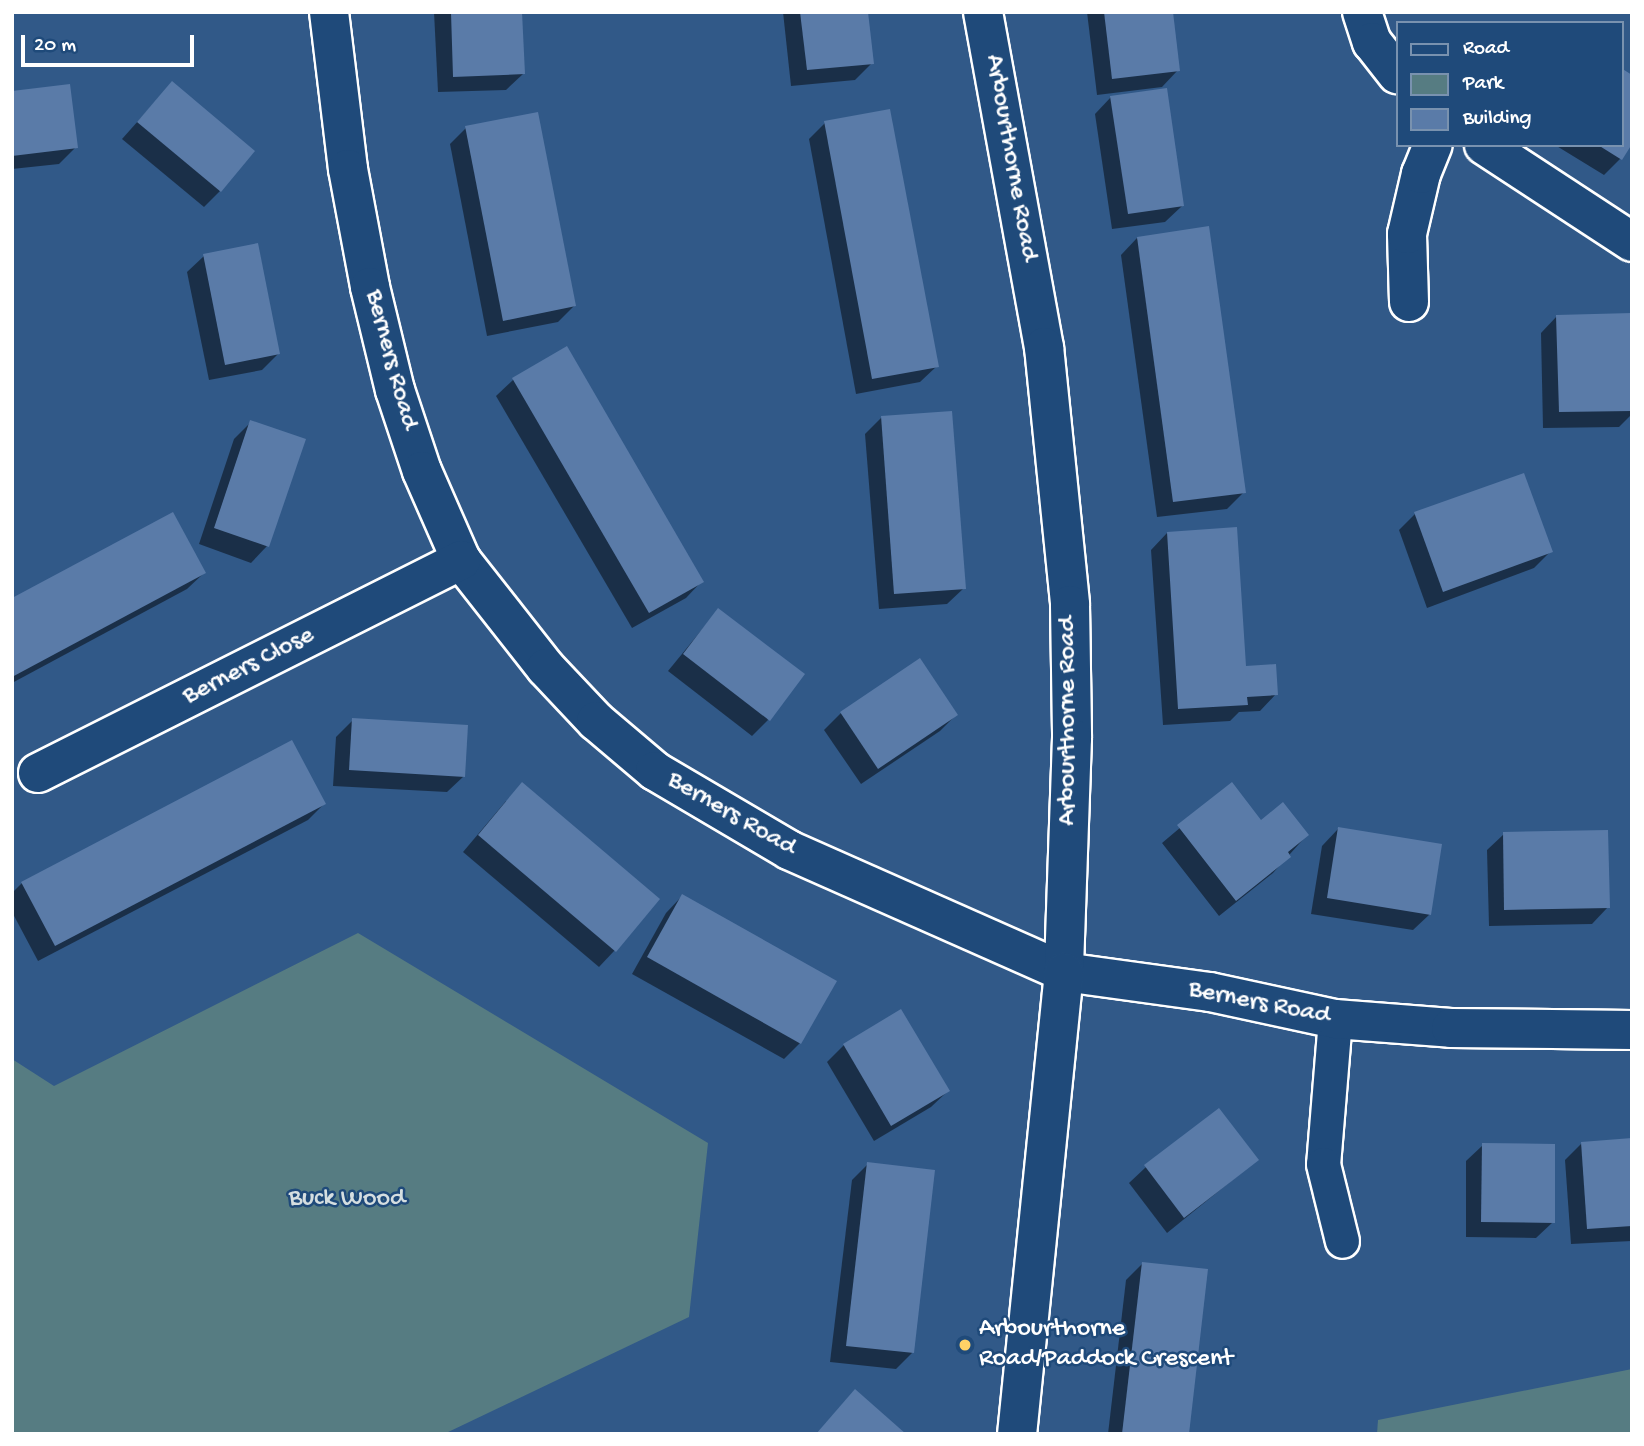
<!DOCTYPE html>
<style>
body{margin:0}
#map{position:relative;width:1644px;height:1446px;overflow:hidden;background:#315988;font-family:"Gochi Hand",sans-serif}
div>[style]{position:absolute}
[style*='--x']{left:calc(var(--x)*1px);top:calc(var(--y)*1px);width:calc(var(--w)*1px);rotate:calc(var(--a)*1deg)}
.green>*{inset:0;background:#567c82}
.shadow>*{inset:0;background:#0007}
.building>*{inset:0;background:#5a7ba8}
.roads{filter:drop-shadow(2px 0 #fff) drop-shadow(-2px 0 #fff) drop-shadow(0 2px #fff) drop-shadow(0 -2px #fff)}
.lane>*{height:33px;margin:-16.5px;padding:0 16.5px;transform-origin:16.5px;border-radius:16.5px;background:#1f4a7a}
.street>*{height:38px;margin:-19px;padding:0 19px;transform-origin:19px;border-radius:19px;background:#1f4a7a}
.dots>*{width:19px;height:19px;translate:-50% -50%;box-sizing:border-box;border:4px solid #1f4a7a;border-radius:50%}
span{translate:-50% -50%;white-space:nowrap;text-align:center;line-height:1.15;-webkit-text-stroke:5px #1f4a7a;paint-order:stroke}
.street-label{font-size:26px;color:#fff}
.park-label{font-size:26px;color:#d5dee0}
.poi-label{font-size:26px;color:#fff}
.left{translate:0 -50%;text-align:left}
.frame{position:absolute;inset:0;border:14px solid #fff;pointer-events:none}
.legend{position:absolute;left:1396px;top:21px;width:228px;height:126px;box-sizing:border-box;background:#1f4a7a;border:2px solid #7992af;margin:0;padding:9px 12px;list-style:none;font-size:21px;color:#fff}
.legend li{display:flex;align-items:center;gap:14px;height:35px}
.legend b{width:35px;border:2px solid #7992af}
.scale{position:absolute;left:21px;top:35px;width:173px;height:32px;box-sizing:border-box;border:4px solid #fff;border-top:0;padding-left:9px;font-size:21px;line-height:24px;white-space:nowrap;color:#fff;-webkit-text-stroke:5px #1f4a7a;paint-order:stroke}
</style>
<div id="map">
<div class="green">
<i style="clip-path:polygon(358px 933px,708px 1143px,689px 1317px,444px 1434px,12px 1434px,12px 1059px,54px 1086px)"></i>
<i style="clip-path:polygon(1632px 1369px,1632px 1434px,1377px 1434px,1378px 1420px)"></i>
</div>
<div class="shadow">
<i style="clip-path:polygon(434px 12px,520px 12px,523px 74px,506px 90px,438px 92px)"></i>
<i style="clip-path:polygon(783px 12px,866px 12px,872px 63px,855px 80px,791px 86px)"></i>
<i style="clip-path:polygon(1087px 12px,1171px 12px,1178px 70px,1162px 87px,1097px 95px)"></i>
<i style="clip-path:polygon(1632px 77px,1620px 159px,1604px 175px,1555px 145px,1621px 145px)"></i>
<i style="clip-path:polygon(172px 83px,220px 191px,204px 207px,122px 139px)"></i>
<i style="clip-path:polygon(12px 93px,76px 147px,59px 164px,12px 169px)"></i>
<i style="clip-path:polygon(1111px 97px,1182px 206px,1165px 222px,1112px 229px,1095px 114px)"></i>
<i style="clip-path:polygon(825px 123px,937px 366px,920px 382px,856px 394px,809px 139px)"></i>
<i style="clip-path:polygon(466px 128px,574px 306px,558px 322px,487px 336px,450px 144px)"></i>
<i style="clip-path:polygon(1137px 238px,1244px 492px,1227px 509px,1157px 517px,1121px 255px)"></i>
<i style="clip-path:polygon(204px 256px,278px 354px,262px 370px,209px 380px,187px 272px)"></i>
<i style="clip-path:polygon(1632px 315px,1632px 414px,1619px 427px,1543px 428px,1541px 333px,1557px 316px)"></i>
<i style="clip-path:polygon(567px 348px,702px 581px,686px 598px,632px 628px,496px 396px,513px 380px)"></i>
<i style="clip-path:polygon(882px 417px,964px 588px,947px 604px,879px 609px,865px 434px)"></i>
<i style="clip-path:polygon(251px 422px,267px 546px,251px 563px,199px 544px,234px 439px)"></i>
<i style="clip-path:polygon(1415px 514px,1551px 551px,1534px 568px,1427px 608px,1399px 530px)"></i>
<i style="clip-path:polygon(1167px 533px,1244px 668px,1276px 694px,1260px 711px,1239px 712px,1230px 721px,1163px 725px,1151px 550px)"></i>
<i style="clip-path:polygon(204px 573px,187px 589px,12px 683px,12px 600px)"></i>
<i style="clip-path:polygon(718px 610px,768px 720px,752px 736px,668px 671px)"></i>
<i style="clip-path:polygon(919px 661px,956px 715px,940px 731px,861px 784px,824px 730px,841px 713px)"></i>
<i style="clip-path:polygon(353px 720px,464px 776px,447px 792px,333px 786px,336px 737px)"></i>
<i style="clip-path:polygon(1232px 784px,1261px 822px,1307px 835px,1273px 873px,1219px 916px,1162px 843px)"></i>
<i style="clip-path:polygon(506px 801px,615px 950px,599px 967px,463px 852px)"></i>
<i style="clip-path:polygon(324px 804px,308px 820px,38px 961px,12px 912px,12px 893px,22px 883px)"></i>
<i style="clip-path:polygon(1338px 829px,1430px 914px,1413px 930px,1311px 914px,1322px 846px)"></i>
<i style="clip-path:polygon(1504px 834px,1608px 907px,1592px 924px,1489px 926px,1487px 850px)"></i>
<i style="clip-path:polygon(682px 896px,800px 1043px,784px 1059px,632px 974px,666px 913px)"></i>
<i style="clip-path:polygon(900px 1012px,948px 1091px,931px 1107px,874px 1141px,827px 1062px,844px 1045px)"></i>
<i style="clip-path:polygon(1632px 1140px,1632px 1241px,1571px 1244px,1565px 1160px,1582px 1143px)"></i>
<i style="clip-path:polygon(1483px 1145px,1553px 1222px,1536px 1238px,1466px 1237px,1466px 1161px)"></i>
<i style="clip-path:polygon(1257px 1160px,1167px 1233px,1129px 1183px,1146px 1167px)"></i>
<i style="clip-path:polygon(868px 1164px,912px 1353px,896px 1369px,830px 1362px,852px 1180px)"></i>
<i style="clip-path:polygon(1142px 1264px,1188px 1434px,1108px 1434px,1126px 1280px)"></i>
</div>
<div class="building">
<i style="clip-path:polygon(451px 12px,522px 12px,525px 74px,453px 77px)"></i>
<i style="clip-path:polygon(800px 12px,868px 12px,874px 64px,807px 70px)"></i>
<i style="clip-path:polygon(1104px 12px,1173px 12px,1180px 71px,1112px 79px)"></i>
<i style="clip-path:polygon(1621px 68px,1632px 75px,1632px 144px,1622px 160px,1598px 145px,1621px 145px)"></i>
<i style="clip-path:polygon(172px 81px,255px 151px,221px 192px,137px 122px)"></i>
<i style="clip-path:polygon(70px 84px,78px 148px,12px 156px,12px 91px)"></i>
<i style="clip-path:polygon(1167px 88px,1184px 206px,1128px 214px,1110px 96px)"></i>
<i style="clip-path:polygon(890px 109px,939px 367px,872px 379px,824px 121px)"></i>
<i style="clip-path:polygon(538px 112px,576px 306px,503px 321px,465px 126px)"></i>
<i style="clip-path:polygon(1209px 226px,1246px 493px,1173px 502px,1137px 237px)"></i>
<i style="clip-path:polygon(258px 243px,280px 354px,225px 365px,203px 254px)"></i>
<i style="clip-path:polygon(1632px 313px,1632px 411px,1559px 412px,1556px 315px)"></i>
<i style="clip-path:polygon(567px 346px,704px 582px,649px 613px,512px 378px)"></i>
<i style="clip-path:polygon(952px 411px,966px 589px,894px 594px,881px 416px)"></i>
<i style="clip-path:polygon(250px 420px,306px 439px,269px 547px,214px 528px)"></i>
<i style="clip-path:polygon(1524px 473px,1553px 552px,1443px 592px,1414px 512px)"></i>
<i style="clip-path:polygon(173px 512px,206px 573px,12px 677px,12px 598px)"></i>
<i style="clip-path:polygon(1237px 527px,1246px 666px,1276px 664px,1278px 695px,1247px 697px,1248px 705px,1178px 709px,1167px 532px)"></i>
<i style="clip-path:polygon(718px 608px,805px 674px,770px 721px,683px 654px)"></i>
<i style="clip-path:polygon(920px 658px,958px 715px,878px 769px,840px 712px)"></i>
<i style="clip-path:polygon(352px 718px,468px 725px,465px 777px,349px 770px)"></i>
<i style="clip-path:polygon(292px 740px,326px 804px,55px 946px,21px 882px)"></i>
<i style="clip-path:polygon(522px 782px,660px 899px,616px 952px,478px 835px)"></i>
<i style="clip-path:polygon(1232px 782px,1261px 820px,1283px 802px,1309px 835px,1288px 852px,1291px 857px,1236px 901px,1177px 825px)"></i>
<i style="clip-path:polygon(1338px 827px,1442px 844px,1431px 915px,1327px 898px)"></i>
<i style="clip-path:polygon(1608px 830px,1610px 908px,1504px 910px,1503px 832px)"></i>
<i style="clip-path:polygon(682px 894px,837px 981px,801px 1044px,647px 957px)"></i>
<i style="clip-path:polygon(901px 1009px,950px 1091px,891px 1126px,843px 1044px)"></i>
<i style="clip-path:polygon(1219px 1108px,1259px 1160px,1184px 1218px,1144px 1165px)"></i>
<i style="clip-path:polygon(1632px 1138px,1632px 1226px,1587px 1229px,1581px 1142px)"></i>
<i style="clip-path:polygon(1482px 1143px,1555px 1144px,1555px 1223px,1481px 1222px)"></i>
<i style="clip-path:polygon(867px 1162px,935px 1170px,914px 1353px,846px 1346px)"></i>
<i style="clip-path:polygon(1142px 1262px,1208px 1269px,1189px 1434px,1122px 1434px)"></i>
<i style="clip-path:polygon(855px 1389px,906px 1434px,816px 1434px)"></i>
</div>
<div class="roads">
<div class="lane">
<i style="--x:1335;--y:1019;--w:145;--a:94.7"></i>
<i style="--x:1323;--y:1164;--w:79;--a:76.1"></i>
</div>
<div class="street">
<i style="--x:329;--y:12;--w:158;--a:83.1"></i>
<i style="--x:348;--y:169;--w:120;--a:79.4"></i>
<i style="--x:370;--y:287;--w:106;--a:76.4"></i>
<i style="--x:395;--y:390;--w:85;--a:71.6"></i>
<i style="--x:422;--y:471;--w:97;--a:66.3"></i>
<i style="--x:461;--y:560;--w:137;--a:51.8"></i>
<i style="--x:546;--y:668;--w:73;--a:46.7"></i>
<i style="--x:596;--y:721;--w:77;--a:40.3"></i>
<i style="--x:655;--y:771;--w:156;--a:30.5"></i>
<i style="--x:789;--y:850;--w:301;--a:23.9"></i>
<i style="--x:1064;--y:972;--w:147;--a:7.8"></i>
<i style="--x:1210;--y:992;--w:128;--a:12.2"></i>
<i style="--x:1335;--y:1019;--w:116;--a:4.4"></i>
<i style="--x:1451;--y:1028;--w:181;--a:0.6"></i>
<i style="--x:983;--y:12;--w:341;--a:79.7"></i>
<i style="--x:1044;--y:347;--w:259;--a:84.2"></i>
<i style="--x:1070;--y:605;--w:133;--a:89.1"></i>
<i style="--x:1072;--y:738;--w:234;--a:92"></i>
<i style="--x:1064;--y:972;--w:464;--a:95.8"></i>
<i style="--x:1362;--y:12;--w:32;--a:72"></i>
<i style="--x:1372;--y:42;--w:41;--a:52"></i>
<i style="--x:1484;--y:145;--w:177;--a:33.2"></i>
<i style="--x:1409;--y:302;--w:68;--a:-91.7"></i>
<i style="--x:1407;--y:234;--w:62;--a:-76.9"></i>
<i style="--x:1421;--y:174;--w:31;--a:-68"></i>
<i style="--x:38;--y:773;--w:474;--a:-26.7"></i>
</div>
</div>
<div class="dots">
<i style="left:965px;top:1345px;background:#ffd166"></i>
</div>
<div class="street-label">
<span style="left:1010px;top:158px;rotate:80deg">Arbourthorne Road</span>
<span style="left:390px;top:360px;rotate:75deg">Berners Road</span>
<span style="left:249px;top:667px;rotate:-27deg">Berners Close</span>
<span style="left:1069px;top:721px;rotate:-90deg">Arbourthorne Road</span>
<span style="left:731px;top:815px;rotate:30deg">Berners Road</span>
<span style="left:1259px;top:1004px;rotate:11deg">Berners Road</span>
</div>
<div class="park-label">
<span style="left:347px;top:1200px">Buck Wood</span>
</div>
<div class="poi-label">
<span class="left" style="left:979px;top:1345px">Arbourthorne<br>Road/Paddock Crescent</span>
</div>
<div class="frame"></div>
<ul class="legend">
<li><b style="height:9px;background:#1f4a7a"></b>Road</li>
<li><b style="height:19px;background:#567c82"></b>Park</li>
<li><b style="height:19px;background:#5a7ba8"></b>Building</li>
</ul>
<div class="scale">20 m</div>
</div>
